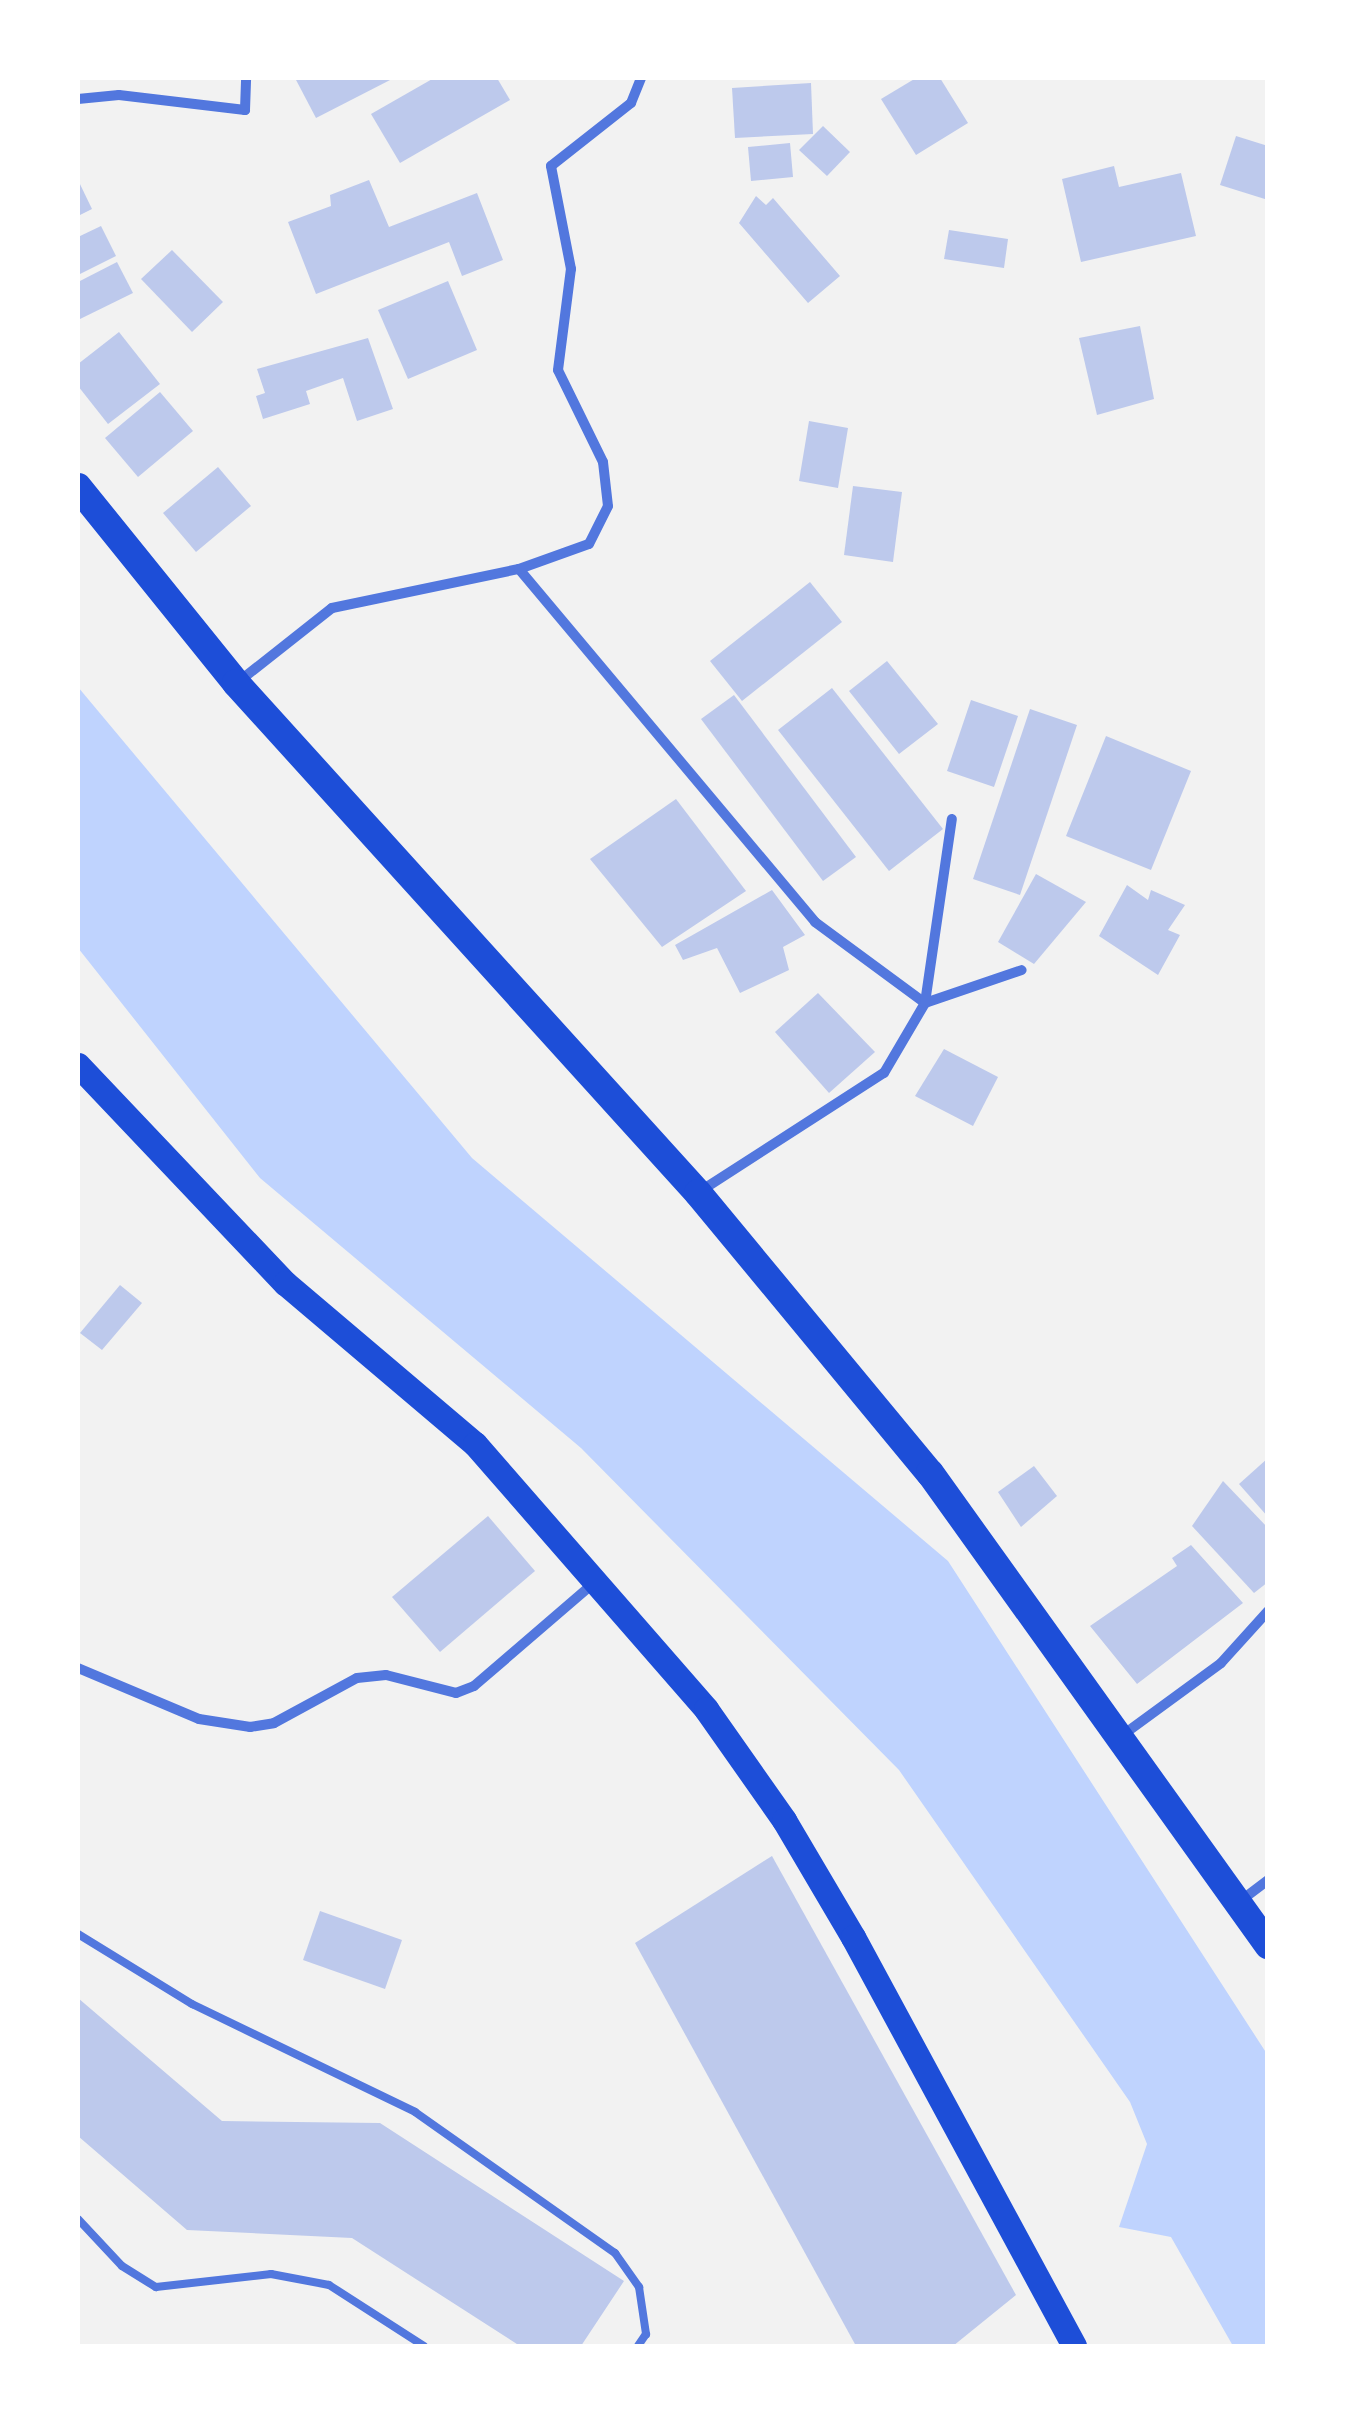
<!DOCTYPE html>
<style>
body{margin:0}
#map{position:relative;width:1345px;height:2424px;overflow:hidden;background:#f2f2f2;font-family:Lato,sans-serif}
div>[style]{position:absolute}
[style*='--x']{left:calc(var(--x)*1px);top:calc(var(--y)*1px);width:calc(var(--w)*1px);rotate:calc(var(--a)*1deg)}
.water>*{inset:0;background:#bfd3fe}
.building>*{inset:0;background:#bdc9ec}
.service>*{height:8px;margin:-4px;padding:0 4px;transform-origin:4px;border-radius:4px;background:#5277de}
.minor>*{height:10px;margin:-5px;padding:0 5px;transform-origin:5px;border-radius:5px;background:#5277de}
.primary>*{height:25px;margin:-12.5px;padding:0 12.5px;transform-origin:12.5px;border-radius:12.5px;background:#1d4ed8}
.trunk>*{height:28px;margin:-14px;padding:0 14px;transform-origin:14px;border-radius:14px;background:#1d4ed8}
span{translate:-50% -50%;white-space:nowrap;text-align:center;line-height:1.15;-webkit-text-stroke:10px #fff;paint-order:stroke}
.frame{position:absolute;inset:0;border:80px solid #fff;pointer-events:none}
</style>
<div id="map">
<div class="water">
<i style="clip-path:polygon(78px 687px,472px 1158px,948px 1561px,1267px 2054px,1267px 2346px,1233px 2346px,1171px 2237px,1119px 2227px,1147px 2144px,1130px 2102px,899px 1770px,581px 1448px,260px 1178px,78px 948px)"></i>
</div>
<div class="building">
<i style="clip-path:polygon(295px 78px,394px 78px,316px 118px)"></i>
<i style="clip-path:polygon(434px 78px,497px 78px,510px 100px,400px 163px,371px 114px)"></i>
<i style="clip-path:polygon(916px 78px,940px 78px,968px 123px,916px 155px,881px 99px)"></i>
<i style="clip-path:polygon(811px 83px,813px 134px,735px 138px,732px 88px)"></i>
<i style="clip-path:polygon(823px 126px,850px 152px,827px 176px,799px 150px)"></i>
<i style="clip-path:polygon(1236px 136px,1268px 146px,1268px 200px,1220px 185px)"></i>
<i style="clip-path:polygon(790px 143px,793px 177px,751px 181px,748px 147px)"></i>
<i style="clip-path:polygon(1114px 166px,1119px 187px,1181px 173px,1196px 236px,1081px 262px,1062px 179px)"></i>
<i style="clip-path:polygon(78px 180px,92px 209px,78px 216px)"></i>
<i style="clip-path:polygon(369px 180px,389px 227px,477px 193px,503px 260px,462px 276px,449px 242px,316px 294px,288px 222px,331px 206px,330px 195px)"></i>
<i style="clip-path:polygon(756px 196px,766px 205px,773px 198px,840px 276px,808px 303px,739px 223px)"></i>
<i style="clip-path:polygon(101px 226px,116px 256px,78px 275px,78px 237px)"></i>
<i style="clip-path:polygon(949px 230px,1008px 239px,1004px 268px,944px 259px)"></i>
<i style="clip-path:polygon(172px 250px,223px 302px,192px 332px,141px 279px)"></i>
<i style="clip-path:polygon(117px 262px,133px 293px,78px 320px,78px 282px)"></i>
<i style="clip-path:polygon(448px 281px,477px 350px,408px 379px,378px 310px)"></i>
<i style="clip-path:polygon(1140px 326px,1154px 399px,1097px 415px,1079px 338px)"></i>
<i style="clip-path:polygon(119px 332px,160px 384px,108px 424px,78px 386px,78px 364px)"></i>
<i style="clip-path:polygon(368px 338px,393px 409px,357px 421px,343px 378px,306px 391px,310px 404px,263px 419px,256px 396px,265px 393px,257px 369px)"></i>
<i style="clip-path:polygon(160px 392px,193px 431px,138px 477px,105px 438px)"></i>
<i style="clip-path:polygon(809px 421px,848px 428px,838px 488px,799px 481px)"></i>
<i style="clip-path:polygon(218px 467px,251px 506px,196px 552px,163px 513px)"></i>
<i style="clip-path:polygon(853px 486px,902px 492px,893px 562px,844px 555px)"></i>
<i style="clip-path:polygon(810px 582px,842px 622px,742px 701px,710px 661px)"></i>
<i style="clip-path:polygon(887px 661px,938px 724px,899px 754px,849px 691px)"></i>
<i style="clip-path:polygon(832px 688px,943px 829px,889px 871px,778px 730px)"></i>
<i style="clip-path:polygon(734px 695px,856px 857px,823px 881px,701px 719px)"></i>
<i style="clip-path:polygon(971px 700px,1018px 716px,994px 787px,947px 771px)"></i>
<i style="clip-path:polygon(1030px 709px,1077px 725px,1020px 895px,973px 879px)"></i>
<i style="clip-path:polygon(1106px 736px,1191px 771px,1151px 870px,1066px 836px)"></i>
<i style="clip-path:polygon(676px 799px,746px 891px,662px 947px,590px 859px)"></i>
<i style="clip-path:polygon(1036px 874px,1086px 902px,1034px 964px,998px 942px)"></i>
<i style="clip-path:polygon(1127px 885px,1148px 900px,1151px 890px,1185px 905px,1168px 930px,1180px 935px,1158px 975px,1099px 936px)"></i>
<i style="clip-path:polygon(772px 890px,805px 935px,783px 947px,789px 970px,740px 993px,717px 948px,683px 960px,675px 945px)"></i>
<i style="clip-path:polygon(818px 993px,875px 1052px,829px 1093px,775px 1032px)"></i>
<i style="clip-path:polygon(944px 1049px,998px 1077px,973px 1126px,915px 1096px)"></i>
<i style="clip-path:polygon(120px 1285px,142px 1303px,102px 1350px,80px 1333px)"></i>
<i style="clip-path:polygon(1268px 1458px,1268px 1517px,1239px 1484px)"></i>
<i style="clip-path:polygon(1034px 1466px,1057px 1496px,1021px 1527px,998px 1492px)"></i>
<i style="clip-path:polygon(1223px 1481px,1268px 1528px,1268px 1582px,1254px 1593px,1192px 1526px)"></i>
<i style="clip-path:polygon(488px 1516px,535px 1571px,440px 1652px,392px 1597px)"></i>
<i style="clip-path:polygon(1191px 1545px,1243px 1603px,1137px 1684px,1090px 1626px,1177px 1566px,1172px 1558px)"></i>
<i style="clip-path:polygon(772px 1856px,1016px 2295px,953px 2346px,856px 2346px,635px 1943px)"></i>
<i style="clip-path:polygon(320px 1911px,402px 1940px,385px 1989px,303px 1960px)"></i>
<i style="clip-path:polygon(78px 1998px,222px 2121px,380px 2123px,624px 2281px,581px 2346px,520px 2346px,352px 2238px,187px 2230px,78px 2136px)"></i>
</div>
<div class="service">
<i style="--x:78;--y:1934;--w:134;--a:31.6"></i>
<i style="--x:192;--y:2004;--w:248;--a:25.8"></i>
<i style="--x:415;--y:2112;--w:245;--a:35.2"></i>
<i style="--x:615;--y:2253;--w:42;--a:54.8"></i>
<i style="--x:639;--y:2287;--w:48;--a:81.5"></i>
<i style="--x:646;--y:2334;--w:14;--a:124"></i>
<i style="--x:78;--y:2219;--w:64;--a:46.9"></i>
<i style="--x:122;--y:2266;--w:40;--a:32"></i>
<i style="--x:156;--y:2287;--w:116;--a:-6.4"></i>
<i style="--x:271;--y:2274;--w:59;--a:10.7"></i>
<i style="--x:329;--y:2285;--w:113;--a:32.7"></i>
</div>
<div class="minor">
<i style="--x:78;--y:99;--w:41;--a:-5.6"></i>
<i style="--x:119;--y:95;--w:127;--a:6.8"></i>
<i style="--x:245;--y:110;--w:32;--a:-88"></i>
<i style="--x:519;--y:569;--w:461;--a:50"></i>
<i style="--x:815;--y:922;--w:137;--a:36.4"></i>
<i style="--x:925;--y:1003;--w:102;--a:-18.8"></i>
<i style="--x:237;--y:683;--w:121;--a:-38.3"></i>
<i style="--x:332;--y:608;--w:191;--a:-11.8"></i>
<i style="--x:519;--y:569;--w:74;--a:-19.7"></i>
<i style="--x:589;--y:544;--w:42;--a:-63.4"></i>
<i style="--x:608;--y:506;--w:44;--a:-96.5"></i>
<i style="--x:603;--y:462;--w:102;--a:-116.1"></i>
<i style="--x:558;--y:370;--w:102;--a:-82.7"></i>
<i style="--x:571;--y:269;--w:105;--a:-101"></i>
<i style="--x:551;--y:166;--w:102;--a:-38.2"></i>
<i style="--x:631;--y:103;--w:27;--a:-68"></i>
<i style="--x:699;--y:1192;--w:220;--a:-32.8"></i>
<i style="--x:884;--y:1073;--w:81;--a:-59.6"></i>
<i style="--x:925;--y:1003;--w:186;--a:-81.7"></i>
<i style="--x:78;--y:1668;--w:131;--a:22.9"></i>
<i style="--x:199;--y:1719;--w:52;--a:8.9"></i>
<i style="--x:250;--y:1727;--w:24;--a:-9"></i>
<i style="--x:274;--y:1723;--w:94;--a:-28.5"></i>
<i style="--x:357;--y:1678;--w:29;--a:-6"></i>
<i style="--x:386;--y:1675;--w:72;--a:14.4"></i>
<i style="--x:456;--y:1693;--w:19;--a:-21"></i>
<i style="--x:474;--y:1686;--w:161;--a:-40.7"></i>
<i style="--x:1120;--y:1737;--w:125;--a:-36.2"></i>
<i style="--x:1221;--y:1663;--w:70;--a:-47.9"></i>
<i style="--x:1239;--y:1902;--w:36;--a:-37"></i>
</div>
<div class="primary">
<i style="--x:78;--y:1065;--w:301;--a:46.5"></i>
<i style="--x:285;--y:1283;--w:249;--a:40.3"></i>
<i style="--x:475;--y:1444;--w:352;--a:48.9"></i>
<i style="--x:706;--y:1709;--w:136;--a:54.9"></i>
<i style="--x:784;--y:1820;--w:136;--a:59.5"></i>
<i style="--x:853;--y:1937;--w:465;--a:61.6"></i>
</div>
<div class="trunk">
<i style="--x:78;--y:487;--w:252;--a:51.1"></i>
<i style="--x:236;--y:683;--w:688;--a:47.83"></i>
<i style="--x:698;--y:1193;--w:364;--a:50.4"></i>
<i style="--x:930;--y:1473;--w:581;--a:54.39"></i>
</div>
<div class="frame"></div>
</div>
